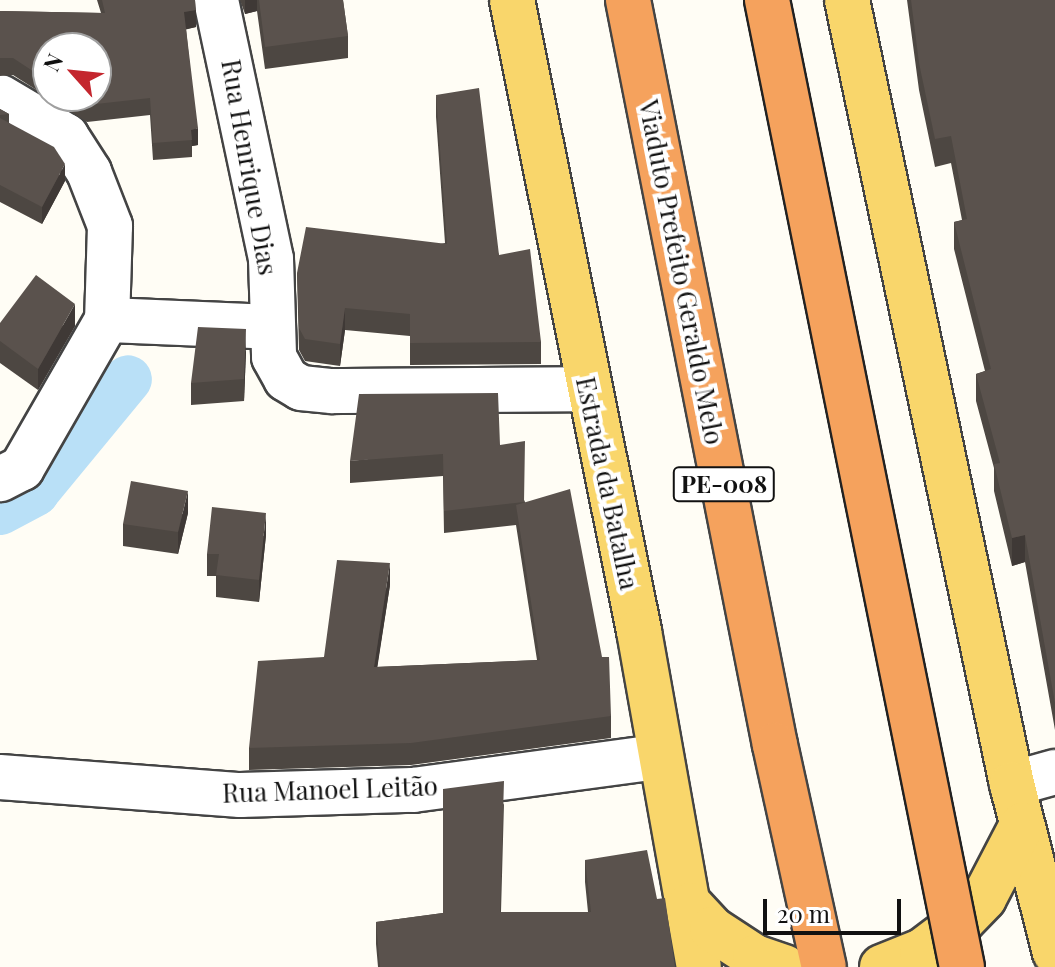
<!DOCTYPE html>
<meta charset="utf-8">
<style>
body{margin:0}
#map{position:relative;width:1055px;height:967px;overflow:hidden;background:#fffdf5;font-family:"Playfair Display",serif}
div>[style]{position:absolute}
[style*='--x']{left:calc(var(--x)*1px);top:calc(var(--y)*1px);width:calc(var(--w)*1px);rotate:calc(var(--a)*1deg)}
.canal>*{height:48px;margin:-24px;padding:0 24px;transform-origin:24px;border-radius:24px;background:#b9e0f7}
.roads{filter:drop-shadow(2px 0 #444) drop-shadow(-2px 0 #444) drop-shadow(0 2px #444) drop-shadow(0 -2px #444)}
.street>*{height:44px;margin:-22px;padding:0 22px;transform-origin:22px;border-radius:22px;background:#fff}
.primary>*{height:44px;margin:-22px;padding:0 22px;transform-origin:22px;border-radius:22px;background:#f9d66b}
.highway>*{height:44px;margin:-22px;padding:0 22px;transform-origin:22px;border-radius:22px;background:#f5a25d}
.bridges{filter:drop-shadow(2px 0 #222) drop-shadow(-2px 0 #222) drop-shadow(0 2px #222) drop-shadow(0 -2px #222)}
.highway-bridge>*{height:44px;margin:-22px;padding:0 22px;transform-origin:22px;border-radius:22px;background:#f5a25d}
.wall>*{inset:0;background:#4d4742}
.shaded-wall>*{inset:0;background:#3f3936}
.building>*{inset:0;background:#5a524d}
span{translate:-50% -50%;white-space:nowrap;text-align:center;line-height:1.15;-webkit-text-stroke:8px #fff;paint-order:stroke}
.shield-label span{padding:2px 6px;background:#fff;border:2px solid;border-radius:6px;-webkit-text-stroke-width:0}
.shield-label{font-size:24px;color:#111;font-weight:700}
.street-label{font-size:26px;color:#111}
.north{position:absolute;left:32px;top:32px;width:80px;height:80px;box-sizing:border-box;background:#fff;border:2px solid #a0a0a0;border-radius:50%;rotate:297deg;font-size:22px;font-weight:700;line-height:32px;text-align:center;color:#111}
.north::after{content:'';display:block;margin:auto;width:28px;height:36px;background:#c4262e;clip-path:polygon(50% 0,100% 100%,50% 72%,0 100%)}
.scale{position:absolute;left:763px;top:899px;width:138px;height:36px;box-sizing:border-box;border:4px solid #111;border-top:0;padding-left:10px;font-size:24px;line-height:28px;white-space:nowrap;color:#111;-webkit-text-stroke:6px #fff;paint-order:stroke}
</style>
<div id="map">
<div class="canal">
<i style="--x:0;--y:511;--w:40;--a:-28"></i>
<i style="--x:35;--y:492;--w:146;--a:-50.5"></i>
</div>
<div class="roads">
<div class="street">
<i style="--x:216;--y:0;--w:265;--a:78"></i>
<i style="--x:271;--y:259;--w:98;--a:88.2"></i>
<i style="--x:274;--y:357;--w:25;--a:61"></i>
<i style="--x:286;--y:379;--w:17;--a:31"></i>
<i style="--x:301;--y:388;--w:31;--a:6"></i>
<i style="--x:332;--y:391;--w:256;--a:-0.4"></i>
<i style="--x:0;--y:97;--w:77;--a:30.6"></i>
<i style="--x:66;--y:136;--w:43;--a:57.4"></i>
<i style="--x:89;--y:172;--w:58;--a:68.7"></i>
<i style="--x:110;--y:226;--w:94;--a:91.8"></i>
<i style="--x:107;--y:320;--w:171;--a:119.9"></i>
<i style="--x:22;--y:468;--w:25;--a:153"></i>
<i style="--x:107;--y:320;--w:166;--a:2.4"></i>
<i style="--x:0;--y:777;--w:241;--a:4.3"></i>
<i style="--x:240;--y:795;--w:173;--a:-1.7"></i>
<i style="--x:413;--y:790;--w:247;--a:-7.7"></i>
<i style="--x:1012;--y:784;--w:45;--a:-15.6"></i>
</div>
<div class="primary">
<i style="--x:512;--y:0;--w:644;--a:78.62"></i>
<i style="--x:639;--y:631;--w:341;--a:79.9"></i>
<i style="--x:847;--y:0;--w:801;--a:78.12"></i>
<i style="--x:1012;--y:784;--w:174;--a:75.7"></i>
<i style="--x:690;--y:905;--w:33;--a:47"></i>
<i style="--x:712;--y:929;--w:51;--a:33.1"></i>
<i style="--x:755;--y:957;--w:31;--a:19"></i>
<i style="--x:882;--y:967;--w:43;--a:-21.8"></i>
<i style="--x:922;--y:951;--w:51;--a:-37.1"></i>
<i style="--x:963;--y:920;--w:30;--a:-46"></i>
<i style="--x:984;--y:898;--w:82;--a:-62.5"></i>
</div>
<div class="highway">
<i style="--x:628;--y:0;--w:759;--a:78.84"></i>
<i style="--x:775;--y:745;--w:227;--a:77.6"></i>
</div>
</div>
<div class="bridges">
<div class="highway-bridge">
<i style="--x:767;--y:0;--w:986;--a:78.6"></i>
</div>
</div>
<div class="wall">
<i style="clip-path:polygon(evenodd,97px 0,195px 0,196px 27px,186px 29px,198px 145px,192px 146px,192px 157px,153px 160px,150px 115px,87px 122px,13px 75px,0 76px,0 11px,101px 13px,97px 0,48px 48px,96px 96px,48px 96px,48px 48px)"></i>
<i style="clip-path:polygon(240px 0,343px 0,348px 36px,348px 58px,265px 69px,257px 11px,245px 14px)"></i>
<i style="clip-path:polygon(907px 0,1055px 0,1055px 730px,1025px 562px,1012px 566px,994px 491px,994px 468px,976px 401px,976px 374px,985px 371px,954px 249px,954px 222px,962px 220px,951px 163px,935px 167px,919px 90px)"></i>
<i style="clip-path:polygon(436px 95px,499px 255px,541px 342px,541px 364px,410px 365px,410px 336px,345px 330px,340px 366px,305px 361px,299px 350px,297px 273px,445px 243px,436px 117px)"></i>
<i style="clip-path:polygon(0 109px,9px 114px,9px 123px,65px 181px,42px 224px,0 202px)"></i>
<i style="clip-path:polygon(0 323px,75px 326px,38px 390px,0 363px)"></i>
<i style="clip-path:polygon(246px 351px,244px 401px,191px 405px,191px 383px)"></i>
<i style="clip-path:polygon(500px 445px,525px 502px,611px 716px,611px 738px,411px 765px,249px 770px,249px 748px,324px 657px,390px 585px,377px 667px,537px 660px,516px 525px,444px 533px,443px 476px,350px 483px,350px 461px)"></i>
<i style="clip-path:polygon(188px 513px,178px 554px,123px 546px,123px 524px)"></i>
<i style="clip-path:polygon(266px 535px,259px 602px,216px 597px,216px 576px,207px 576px,207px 554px)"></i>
<i style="clip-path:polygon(504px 803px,501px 912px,588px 912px,585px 882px,585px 860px,657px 899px,675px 967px,378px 967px,376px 944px,376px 922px,443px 913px)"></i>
</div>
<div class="shaded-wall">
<i style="clip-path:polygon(245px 0,257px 0,257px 11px,245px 14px)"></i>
<i style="clip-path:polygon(196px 10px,196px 27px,184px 30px,184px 12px)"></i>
<i style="clip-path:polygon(198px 128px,198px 145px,192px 146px,191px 130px)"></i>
<i style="clip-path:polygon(65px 164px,65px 181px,42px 224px,42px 207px)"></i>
<i style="clip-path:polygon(75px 304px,75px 326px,38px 390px,38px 369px)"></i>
<i style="clip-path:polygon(345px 308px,345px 330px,340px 366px,340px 344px)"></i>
<i style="clip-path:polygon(246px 329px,246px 351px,244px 401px,244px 379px)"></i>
<i style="clip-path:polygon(188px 491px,188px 513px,178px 554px,178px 532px)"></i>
<i style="clip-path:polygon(266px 513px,266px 535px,259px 602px,259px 580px)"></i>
<i style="clip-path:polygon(1025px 535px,1025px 562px,1012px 566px,1012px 538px)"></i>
<i style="clip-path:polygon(390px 563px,390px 585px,374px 689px,374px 667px)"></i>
</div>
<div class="building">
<i style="clip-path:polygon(102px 0,195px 0,196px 10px,184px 12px,198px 128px,191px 130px,192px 140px,153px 143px,150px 98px,87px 105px,72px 96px,96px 96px,96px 48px,48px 48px,48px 81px,13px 58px,0 58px,0 11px,105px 13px)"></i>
<i style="clip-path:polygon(259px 0,343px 0,348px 36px,265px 47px)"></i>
<i style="clip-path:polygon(911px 0,1055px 0,1055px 703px,1025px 535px,1012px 538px,994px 464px,1000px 463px,976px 374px,991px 369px,954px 222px,967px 219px,951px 136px,935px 139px,919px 63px)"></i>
<i style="clip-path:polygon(479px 88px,499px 255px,530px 249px,541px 342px,410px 343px,410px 314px,345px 308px,340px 344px,305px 339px,299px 328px,297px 273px,306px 227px,447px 244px,436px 95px)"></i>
<i style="clip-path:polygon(0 109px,9px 114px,0 115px)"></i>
<i style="clip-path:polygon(0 118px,54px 147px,65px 164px,42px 207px,0 185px)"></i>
<i style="clip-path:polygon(36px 275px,75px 304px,38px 369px,0 341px,0 323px)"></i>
<i style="clip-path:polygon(198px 327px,246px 329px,244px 379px,191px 383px)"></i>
<i style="clip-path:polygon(498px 393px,500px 445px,525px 441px,524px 502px,444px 511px,443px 454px,350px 461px,359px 394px)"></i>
<i style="clip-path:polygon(131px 481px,188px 491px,178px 532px,123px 524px)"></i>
<i style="clip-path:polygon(570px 489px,602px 657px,609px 657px,611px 716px,411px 743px,249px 748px,258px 661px,324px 657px,337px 560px,390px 563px,374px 667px,540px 660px,516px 505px)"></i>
<i style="clip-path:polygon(212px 507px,266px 513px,259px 580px,216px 575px,219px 554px,207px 554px)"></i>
<i style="clip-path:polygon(504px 781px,500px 912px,591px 912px,585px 860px,647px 850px,657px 899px,665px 898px,675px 967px,380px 967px,376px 922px,443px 913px,443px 789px)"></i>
</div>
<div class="shield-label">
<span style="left:724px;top:484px">PE-008</span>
</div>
<div class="street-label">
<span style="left:250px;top:167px;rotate:80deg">Rua Henrique Dias</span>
<span style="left:682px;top:272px;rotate:79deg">Viaduto Prefeito Geraldo Melo</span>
<span style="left:608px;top:483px;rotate:78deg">Estrada da Batalha</span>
<span style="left:330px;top:789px;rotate:-2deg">Rua Manoel Leitão</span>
</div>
<div class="north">N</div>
<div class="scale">20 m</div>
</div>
